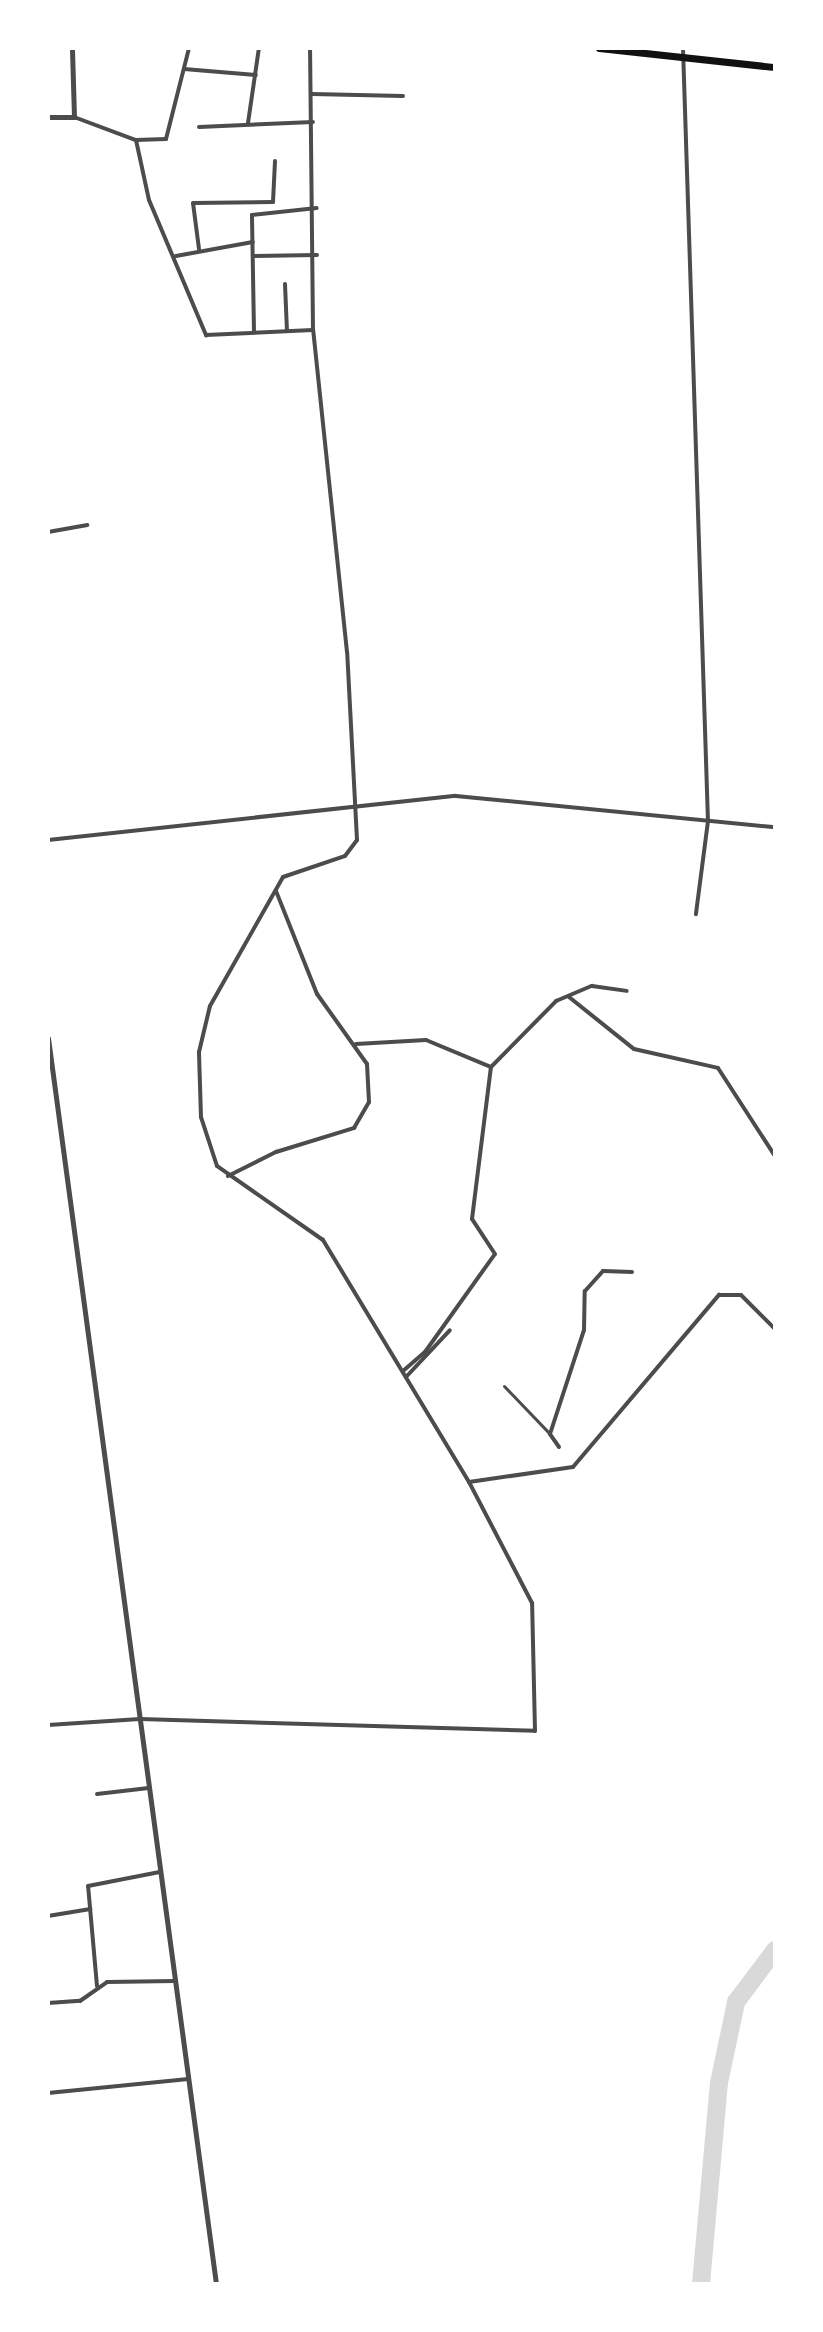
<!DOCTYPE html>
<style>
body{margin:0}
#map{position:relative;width:823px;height:2332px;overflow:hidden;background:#fff;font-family:Jost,sans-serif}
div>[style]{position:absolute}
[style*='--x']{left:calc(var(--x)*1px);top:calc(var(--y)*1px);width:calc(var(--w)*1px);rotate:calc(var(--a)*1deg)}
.river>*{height:18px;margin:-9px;padding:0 9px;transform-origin:9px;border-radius:9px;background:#d9d9d9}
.pedestrian>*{height:3px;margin:-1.5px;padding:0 1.5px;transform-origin:1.5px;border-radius:1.5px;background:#4c4c4c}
.minor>*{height:4px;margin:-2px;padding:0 2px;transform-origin:2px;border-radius:2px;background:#4c4c4c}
.tertiary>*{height:5px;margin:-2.5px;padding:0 2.5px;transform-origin:2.5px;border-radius:2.5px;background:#4c4c4c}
.trunk>*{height:7px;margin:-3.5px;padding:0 3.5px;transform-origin:3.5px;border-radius:3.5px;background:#111}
span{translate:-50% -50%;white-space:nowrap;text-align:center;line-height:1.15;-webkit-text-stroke:8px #fff;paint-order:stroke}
.frame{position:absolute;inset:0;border:50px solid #fff;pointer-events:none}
</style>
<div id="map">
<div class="river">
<i style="--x:701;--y:2284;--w:202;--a:-84.9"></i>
<i style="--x:719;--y:2083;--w:83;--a:-78.1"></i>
<i style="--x:736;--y:2002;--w:65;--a:-53.1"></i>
</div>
<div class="pedestrian">
<i style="--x:504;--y:1386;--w:66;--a:46.2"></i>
</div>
<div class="minor">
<i style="--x:683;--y:48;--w:773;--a:88.15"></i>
<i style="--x:708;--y:821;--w:94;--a:97.4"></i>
<i style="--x:184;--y:69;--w:72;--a:4.8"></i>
<i style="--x:312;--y:94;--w:91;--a:1.3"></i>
<i style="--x:74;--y:117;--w:66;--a:20.4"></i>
<i style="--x:136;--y:140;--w:61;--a:77.8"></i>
<i style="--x:149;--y:200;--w:147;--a:67.1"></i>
<i style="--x:206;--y:335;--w:107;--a:-2.7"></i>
<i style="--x:248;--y:123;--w:76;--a:-81.7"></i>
<i style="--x:199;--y:127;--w:114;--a:-2.5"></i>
<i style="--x:136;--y:140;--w:30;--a:-2"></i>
<i style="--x:166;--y:139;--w:94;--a:-75.8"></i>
<i style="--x:199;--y:249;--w:46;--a:-97.4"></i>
<i style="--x:193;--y:203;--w:80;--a:-0.7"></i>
<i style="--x:273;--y:202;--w:41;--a:-87.2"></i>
<i style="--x:176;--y:256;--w:78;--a:-10.3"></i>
<i style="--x:254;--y:256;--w:63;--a:-0.9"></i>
<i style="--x:285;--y:284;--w:47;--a:87.6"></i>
<i style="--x:254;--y:332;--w:117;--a:-91"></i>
<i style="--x:252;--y:215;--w:65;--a:-6.1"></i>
<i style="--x:48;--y:532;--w:40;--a:-10"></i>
<i style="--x:48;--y:840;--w:410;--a:-6.2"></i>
<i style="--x:456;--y:796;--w:321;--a:5.6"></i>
<i style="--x:569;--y:997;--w:83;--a:38.7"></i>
<i style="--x:634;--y:1049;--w:86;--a:12.7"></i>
<i style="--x:718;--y:1068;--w:105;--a:57.1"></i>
<i style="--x:356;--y:1044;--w:70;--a:-3.3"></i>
<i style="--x:426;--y:1040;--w:70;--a:22.6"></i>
<i style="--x:491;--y:1067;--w:93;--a:-45.4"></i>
<i style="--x:556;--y:1001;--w:39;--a:-23"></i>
<i style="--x:592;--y:986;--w:35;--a:8"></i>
<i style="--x:228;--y:1176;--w:54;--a:-26.6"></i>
<i style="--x:276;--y:1152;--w:82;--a:-17.1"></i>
<i style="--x:354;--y:1128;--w:30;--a:-60"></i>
<i style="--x:369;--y:1102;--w:38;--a:-93"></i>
<i style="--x:367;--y:1064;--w:86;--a:-125.5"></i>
<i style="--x:317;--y:994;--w:111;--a:-111.7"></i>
<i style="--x:403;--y:1371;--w:29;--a:-41"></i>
<i style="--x:425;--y:1352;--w:120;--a:-54.5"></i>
<i style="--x:495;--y:1254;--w:42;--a:-123.3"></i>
<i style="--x:472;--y:1219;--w:153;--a:-82.9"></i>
<i style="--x:406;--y:1377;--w:64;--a:-46.9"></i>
<i style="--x:559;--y:1447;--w:16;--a:-125"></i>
<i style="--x:550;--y:1434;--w:109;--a:-71.9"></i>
<i style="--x:584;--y:1330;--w:39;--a:-89"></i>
<i style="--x:585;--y:1291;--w:27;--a:-48"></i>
<i style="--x:603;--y:1271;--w:29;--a:2"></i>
<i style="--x:469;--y:1482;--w:105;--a:-8.2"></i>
<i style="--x:573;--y:1467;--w:226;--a:-49.7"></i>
<i style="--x:719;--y:1295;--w:22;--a:0"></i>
<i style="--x:741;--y:1295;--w:48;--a:45"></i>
<i style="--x:48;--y:1725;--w:92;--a:-3.7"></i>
<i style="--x:140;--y:1719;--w:395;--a:1.7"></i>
<i style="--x:535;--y:1731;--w:128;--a:-91.3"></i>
<i style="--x:532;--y:1603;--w:136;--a:-117.5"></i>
<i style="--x:469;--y:1482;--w:283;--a:-121.1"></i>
<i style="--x:323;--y:1240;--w:129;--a:-145.1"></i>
<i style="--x:217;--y:1166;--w:52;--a:-108.1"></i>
<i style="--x:201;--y:1117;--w:65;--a:-91.8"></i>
<i style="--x:199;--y:1052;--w:47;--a:-76.6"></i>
<i style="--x:210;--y:1006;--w:148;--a:-60.5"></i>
<i style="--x:283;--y:877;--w:65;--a:-18.7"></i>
<i style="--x:345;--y:856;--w:20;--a:-53"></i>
<i style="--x:357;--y:840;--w:188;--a:-93"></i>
<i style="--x:347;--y:652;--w:324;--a:-96"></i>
<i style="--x:313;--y:330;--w:282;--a:-90.6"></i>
<i style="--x:97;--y:1794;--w:52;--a:-6.6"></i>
<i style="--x:48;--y:1916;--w:43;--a:-9.5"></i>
<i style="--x:97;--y:1986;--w:100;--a:-95.1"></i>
<i style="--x:88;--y:1886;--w:73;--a:-11"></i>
<i style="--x:48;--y:2003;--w:32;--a:-4"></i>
<i style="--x:80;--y:2001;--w:33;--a:-35"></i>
<i style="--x:107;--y:1982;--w:68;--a:-0.8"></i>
<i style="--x:48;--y:2093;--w:141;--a:-5.7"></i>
</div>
<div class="tertiary">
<i style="--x:48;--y:117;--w:26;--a:0"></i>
<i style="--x:74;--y:117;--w:69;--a:-91.7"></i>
<i style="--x:48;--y:1038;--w:1257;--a:82.32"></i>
</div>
<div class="trunk">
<i style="--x:599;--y:48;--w:177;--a:6.2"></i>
</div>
<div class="frame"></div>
</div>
